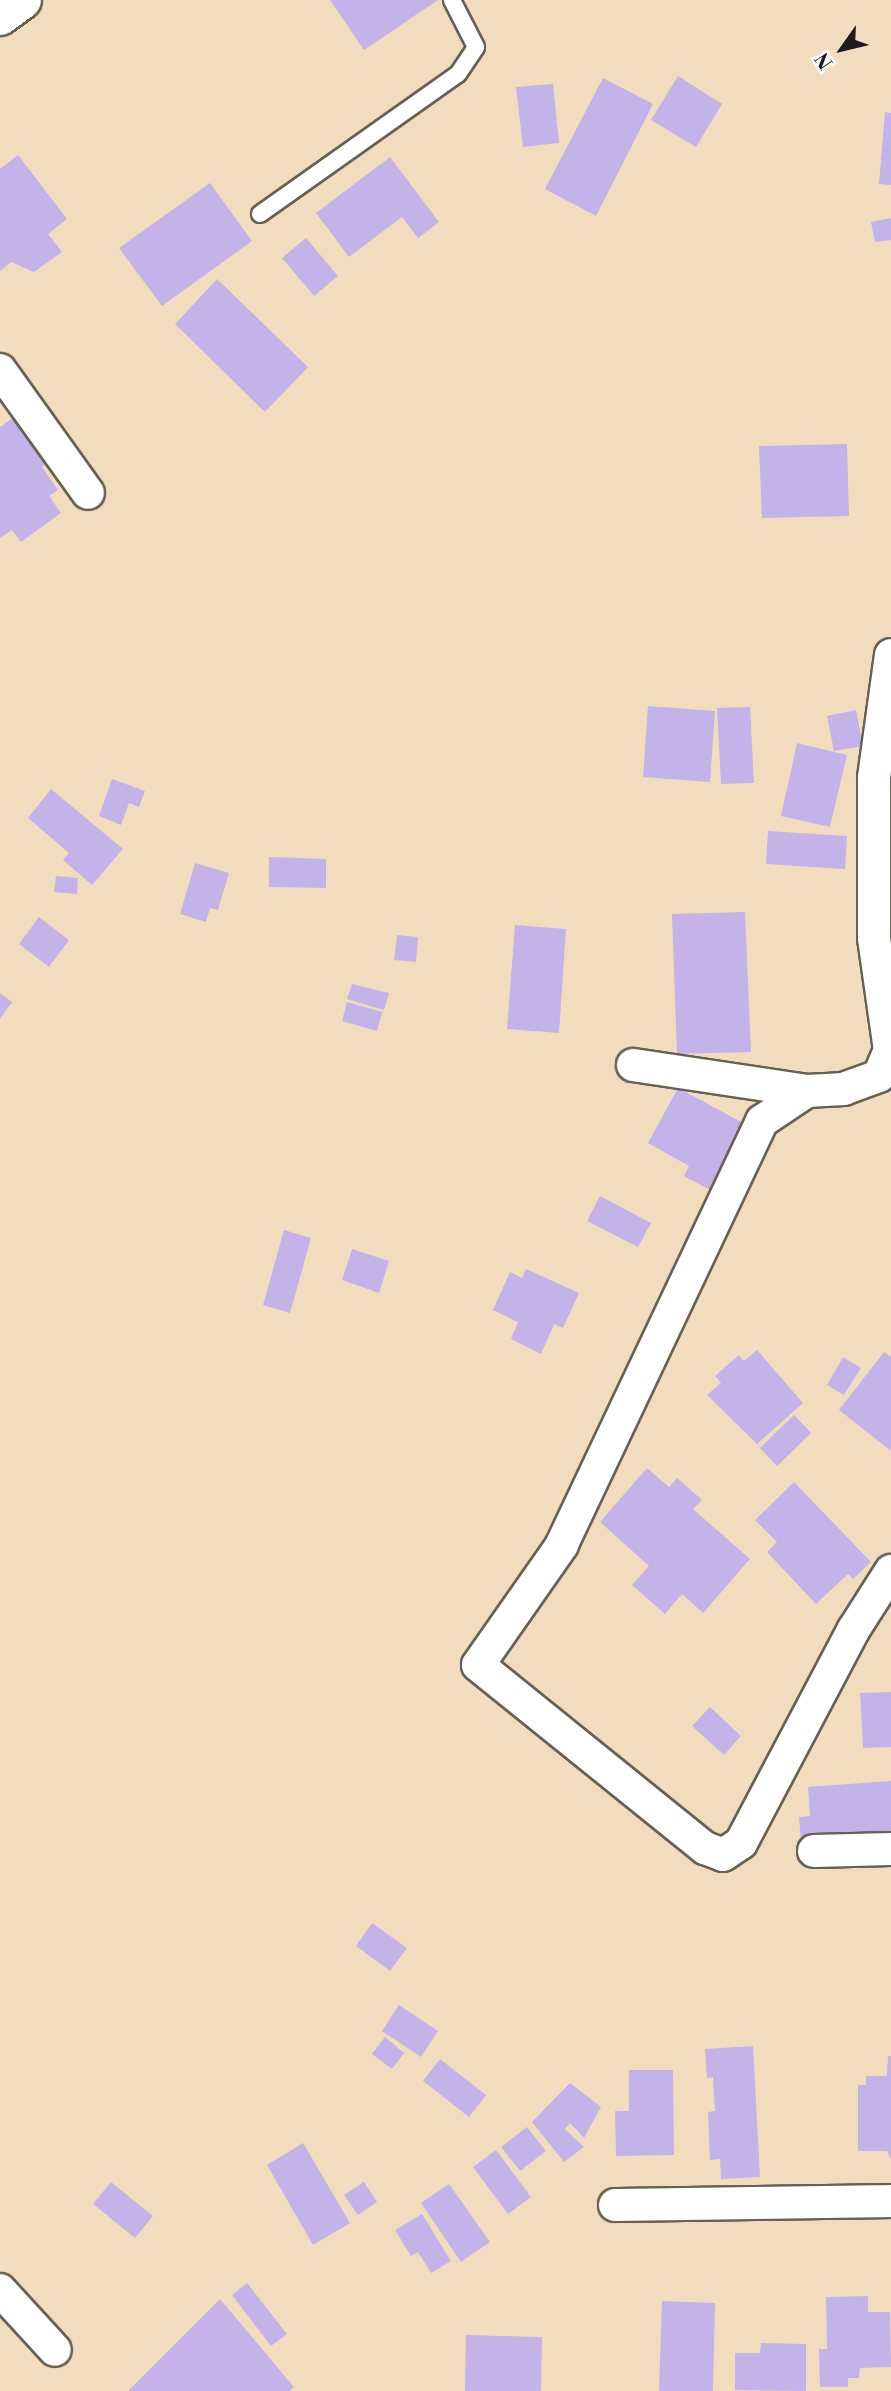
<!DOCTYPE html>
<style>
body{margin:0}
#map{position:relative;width:891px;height:2391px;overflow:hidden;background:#f1ddbe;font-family:"Libre Bodoni",serif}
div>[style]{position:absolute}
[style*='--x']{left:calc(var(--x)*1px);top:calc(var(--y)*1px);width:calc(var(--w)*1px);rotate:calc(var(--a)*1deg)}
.building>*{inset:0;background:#c3b3e8}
.roads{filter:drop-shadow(2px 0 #676055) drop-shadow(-2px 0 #676055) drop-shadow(0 2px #676055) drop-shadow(0 -2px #676055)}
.service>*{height:16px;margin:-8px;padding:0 8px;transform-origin:8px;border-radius:8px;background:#fff}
.minor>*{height:32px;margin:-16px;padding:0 16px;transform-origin:16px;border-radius:16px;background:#fff}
.secondary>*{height:38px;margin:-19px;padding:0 19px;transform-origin:19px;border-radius:19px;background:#fff}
span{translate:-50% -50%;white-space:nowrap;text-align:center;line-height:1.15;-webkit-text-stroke:5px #fff;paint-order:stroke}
.north{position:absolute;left:807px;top:14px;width:70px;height:70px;-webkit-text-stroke:5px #fff;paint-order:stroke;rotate:236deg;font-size:19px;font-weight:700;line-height:28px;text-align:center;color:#1c1c1c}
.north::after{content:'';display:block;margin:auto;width:24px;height:32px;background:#1c1c1c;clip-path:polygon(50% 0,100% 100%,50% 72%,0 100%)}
</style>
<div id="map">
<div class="building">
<i style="clip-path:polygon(330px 0,438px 0,364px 50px)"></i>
<i style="clip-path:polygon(678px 76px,722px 104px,696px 147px,651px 120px)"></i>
<i style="clip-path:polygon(603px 78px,653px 104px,596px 216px,545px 189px)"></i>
<i style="clip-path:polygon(553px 84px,559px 143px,523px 147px,516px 87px)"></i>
<i style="clip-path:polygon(885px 112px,891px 113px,891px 185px,879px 184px)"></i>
<i style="clip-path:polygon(18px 155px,67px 219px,48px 234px,62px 252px,34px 272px,11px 262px,0 271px,0 169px)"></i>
<i style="clip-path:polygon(390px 157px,439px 222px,418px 238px,402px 217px,349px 257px,316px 213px)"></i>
<i style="clip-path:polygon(210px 183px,252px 241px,162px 306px,119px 248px)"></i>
<i style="clip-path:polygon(891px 218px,891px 240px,875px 242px,871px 222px)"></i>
<i style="clip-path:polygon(306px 238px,338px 276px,314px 296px,282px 258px)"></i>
<i style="clip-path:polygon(217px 279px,308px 367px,265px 412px,175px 324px)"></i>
<i style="clip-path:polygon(14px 417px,47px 463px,42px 467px,58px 490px,49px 496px,61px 513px,21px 542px,12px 530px,0 538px,0 427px)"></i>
<i style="clip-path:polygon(847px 444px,849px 516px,762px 518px,759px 446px)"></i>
<i style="clip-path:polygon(648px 706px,715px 711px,710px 782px,643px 777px)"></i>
<i style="clip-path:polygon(750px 707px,754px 783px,721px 784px,717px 708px)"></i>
<i style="clip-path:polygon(856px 710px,863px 746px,834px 751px,827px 716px)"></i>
<i style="clip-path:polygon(797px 743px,847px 755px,830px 827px,781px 816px)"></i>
<i style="clip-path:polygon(112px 779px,145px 791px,139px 807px,129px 803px,121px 825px,99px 816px)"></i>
<i style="clip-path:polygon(51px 789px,123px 849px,92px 885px,63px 860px,69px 853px,28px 818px)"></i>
<i style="clip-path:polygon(768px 831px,847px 836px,845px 869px,766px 864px)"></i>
<i style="clip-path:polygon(269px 857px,326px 859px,326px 888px,269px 887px)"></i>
<i style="clip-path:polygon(195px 863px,229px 873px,218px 910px,210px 908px,206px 922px,180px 914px)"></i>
<i style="clip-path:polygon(56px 876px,78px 878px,77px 894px,54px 892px)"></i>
<i style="clip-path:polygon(745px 912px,751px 1052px,677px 1054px,672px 914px)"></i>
<i style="clip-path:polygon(39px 917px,69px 940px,49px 967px,19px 944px)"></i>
<i style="clip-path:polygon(515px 925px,566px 929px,559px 1033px,507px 1029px)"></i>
<i style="clip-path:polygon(397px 935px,418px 937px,416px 962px,394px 960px)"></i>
<i style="clip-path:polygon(352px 984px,389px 993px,384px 1010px,347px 999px)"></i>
<i style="clip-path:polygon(0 993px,12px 1002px,0 1019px)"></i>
<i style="clip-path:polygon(347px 1002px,382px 1012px,377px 1031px,342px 1021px)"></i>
<i style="clip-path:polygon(678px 1088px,749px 1126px,714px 1192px,684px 1176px,689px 1166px,648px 1143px)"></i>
<i style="clip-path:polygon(600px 1196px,651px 1223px,638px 1247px,587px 1221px)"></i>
<i style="clip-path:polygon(284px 1230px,311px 1238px,290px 1313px,263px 1305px)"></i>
<i style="clip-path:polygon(352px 1249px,389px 1261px,379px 1293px,342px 1280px)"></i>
<i style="clip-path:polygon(526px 1269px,579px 1293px,563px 1328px,554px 1324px,541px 1354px,511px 1339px,518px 1322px,493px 1310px,510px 1272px,522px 1278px)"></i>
<i style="clip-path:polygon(757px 1350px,803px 1403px,757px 1444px,707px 1395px,721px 1383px,715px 1376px,739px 1355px,744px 1361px)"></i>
<i style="clip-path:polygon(884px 1352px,891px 1357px,891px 1451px,839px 1410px)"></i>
<i style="clip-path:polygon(843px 1357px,861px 1368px,844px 1395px,827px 1385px)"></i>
<i style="clip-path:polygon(794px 1415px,811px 1433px,777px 1466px,760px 1448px)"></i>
<i style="clip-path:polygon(647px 1468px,669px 1487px,677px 1478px,702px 1500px,693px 1509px,750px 1559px,703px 1613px,682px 1594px,665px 1614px,632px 1585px,649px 1566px,600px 1522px)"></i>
<i style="clip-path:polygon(794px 1482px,871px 1562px,853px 1579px,848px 1574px,816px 1604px,767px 1552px,777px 1542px,755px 1520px)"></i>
<i style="clip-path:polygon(891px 1692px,891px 1747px,863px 1748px,860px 1693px)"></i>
<i style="clip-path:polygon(710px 1707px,741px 1736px,724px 1755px,692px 1726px)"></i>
<i style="clip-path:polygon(891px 1781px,891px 1836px,801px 1840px,799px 1817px,810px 1816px,808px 1787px)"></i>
<i style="clip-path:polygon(372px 1923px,407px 1948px,390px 1971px,356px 1946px)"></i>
<i style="clip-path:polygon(399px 2005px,438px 2031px,421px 2057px,382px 2031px)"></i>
<i style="clip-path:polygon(385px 2037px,404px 2053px,392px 2069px,372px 2054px)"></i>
<i style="clip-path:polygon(753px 2046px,760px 2177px,721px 2179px,720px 2159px,710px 2160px,708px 2112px,715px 2111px,713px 2077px,707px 2078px,705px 2049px)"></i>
<i style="clip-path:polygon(888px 2056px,891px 2056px,891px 2160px,887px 2151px,858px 2151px,858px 2085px,866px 2085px,866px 2076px,887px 2076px)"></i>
<i style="clip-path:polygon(440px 2059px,486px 2095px,469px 2117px,423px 2081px)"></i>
<i style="clip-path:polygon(629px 2070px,673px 2070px,674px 2155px,616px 2156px,615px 2111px,629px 2111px)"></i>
<i style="clip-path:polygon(570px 2083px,601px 2107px,584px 2138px,570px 2123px,565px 2129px,584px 2147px,564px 2162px,532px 2122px)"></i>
<i style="clip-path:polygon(527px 2127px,546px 2151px,520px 2171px,501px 2147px)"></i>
<i style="clip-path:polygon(303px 2143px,350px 2223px,313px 2245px,267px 2165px)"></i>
<i style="clip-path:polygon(496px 2150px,531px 2197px,508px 2214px,473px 2167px)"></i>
<i style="clip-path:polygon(111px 2182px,153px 2216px,135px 2238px,93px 2204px)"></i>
<i style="clip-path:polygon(364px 2182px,377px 2202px,358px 2215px,344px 2195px)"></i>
<i style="clip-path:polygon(449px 2184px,490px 2242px,461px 2262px,421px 2203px)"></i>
<i style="clip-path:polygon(422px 2214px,451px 2261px,431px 2273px,418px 2252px,411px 2256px,395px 2230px)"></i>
<i style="clip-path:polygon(247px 2283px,287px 2334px,271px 2346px,232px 2295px)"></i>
<i style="clip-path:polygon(868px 2296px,868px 2312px,890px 2312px,891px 2367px,860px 2368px,859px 2378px,848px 2378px,848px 2387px,820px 2387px,819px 2349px,827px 2349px,826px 2297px)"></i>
<i style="clip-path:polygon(220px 2299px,294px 2387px,289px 2391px,128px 2391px)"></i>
<i style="clip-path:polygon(662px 2301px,715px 2303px,713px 2391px,659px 2391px)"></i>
<i style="clip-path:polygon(466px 2335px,542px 2337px,541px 2391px,465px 2391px)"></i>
<i style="clip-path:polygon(761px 2343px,806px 2344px,806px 2391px,735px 2390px,735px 2353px,760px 2353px)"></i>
</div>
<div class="roads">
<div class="service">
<i style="--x:260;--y:214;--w:242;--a:-35.3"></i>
<i style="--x:458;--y:74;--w:32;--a:-56"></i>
<i style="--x:476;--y:47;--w:53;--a:-117.1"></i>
</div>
<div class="minor">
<i style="--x:0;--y:370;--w:151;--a:54.4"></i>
<i style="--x:891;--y:655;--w:124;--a:97.9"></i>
<i style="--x:874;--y:778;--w:160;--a:90"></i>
<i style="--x:874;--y:938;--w:113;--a:81.9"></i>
<i style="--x:890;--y:1050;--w:28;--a:113"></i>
<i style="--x:879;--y:1076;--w:37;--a:160"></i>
<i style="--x:844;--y:1089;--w:37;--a:177"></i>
<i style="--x:807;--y:1091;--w:54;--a:146.3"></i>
<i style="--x:762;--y:1121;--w:469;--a:115.3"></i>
<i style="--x:562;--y:1545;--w:146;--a:125"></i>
<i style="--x:478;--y:1665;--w:292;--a:38.9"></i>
<i style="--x:705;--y:1848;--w:19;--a:21"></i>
<i style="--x:723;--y:1855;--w:22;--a:-34"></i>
<i style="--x:741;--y:1843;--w:242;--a:-62.2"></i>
<i style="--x:854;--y:1629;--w:69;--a:-57.5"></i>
<i style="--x:633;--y:1065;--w:176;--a:8.5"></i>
<i style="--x:814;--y:1851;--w:77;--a:-1.5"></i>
<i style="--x:615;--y:2205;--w:276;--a:-0.8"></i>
<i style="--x:0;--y:2290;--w:81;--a:47.5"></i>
</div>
<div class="secondary">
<i style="--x:0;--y:16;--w:27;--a:-36"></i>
</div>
</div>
<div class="north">N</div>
</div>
